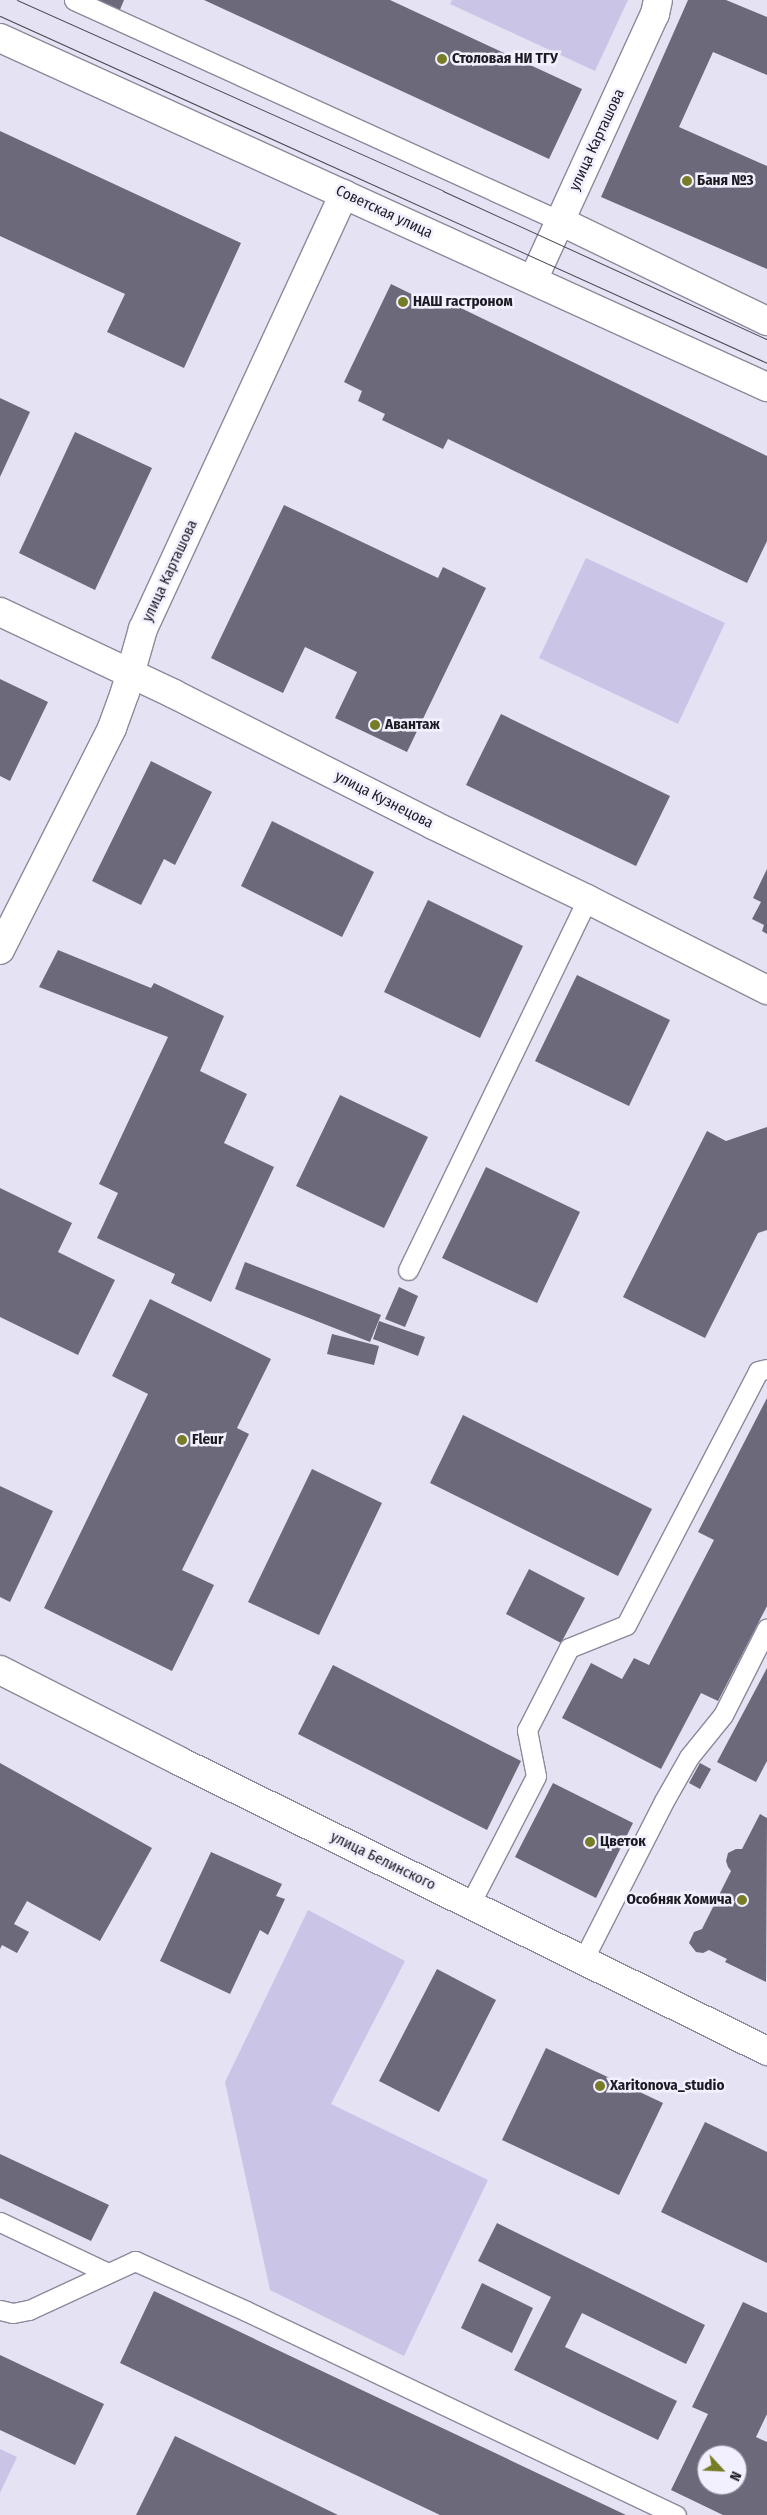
<!DOCTYPE html>
<meta charset="utf-8">
<style>
body{margin:0}
#map{position:relative;width:767px;height:2515px;overflow:hidden;background:#e5e2f4;font-family:"Fira Sans Condensed",sans-serif}
div>[style]{position:absolute}
[style*='--x']{left:calc(var(--x)*1px);top:calc(var(--y)*1px);width:calc(var(--w)*1px);rotate:calc(var(--a)*1deg)}
.green>*{inset:0;background:#cac4e7}
.building>*{inset:0;background:#6c6a7a}
.roads{filter:drop-shadow(1px 0 #8c899a) drop-shadow(-1px 0 #8c899a) drop-shadow(0 1px #8c899a) drop-shadow(0 -1px #8c899a)}
.lane>*{height:19px;margin:-9.5px;padding:0 9.5px;transform-origin:9.5px;border-radius:9.5px;background:#fff}
.street>*{height:28px;margin:-14px;padding:0 14px;transform-origin:14px;border-radius:14px;background:#fff}
.secondary>*{height:28px;margin:-14px;padding:0 14px;transform-origin:14px;border-radius:14px;background:#fff}
.tram>*{height:1px;margin:-0.5px;padding:0 0.5px;transform-origin:0.5px;border-radius:0.5px;background:#47464f}
.dots>*{width:14px;height:14px;translate:-50% -50%;box-sizing:border-box;border:2px solid #f2f0ff;border-radius:50%}
span{translate:-50% -50%;white-space:nowrap;text-align:center;line-height:1.15;-webkit-text-stroke:5px #f2f0ff;paint-order:stroke}
.poi-label{font-size:15px;color:#1c1b22;font-weight:700}
.left{translate:0 -50%;text-align:left}
.right{translate:-100% -50%;text-align:right}
.street-label{font-size:15px;color:#1c1b22}
.north{position:absolute;left:697px;top:2445px;width:50px;height:50px;box-sizing:border-box;background:#f2f0ff;border:1px solid #9c9ba7;border-radius:50%;rotate:115deg;font-size:14px;font-weight:700;line-height:20px;text-align:center;color:#1c1b22}
.north::after{content:'';display:block;margin:auto;width:18px;height:22px;background:#777d26;clip-path:polygon(50% 0,100% 100%,50% 72%,0 100%)}
</style>
<div id="map">
<div class="green">
<i style="clip-path:polygon(452px 0,628px 0,595px 71px,450px 4px)"></i>
<i style="clip-path:polygon(586px 558px,725px 623px,678px 724px,539px 658px)"></i>
<i style="clip-path:polygon(308px 1910px,405px 1961px,331px 2104px,488px 2180px,404px 2356px,270px 2290px,225px 2082px)"></i>
<i style="clip-path:polygon(0 2449px,17px 2457px,0 2493px)"></i>
</div>
<div class="building">
<i style="clip-path:polygon(93px 0,124px 0,119px 12px)"></i>
<i style="clip-path:polygon(204px 0,390px 0,582px 89px,549px 159px)"></i>
<i style="clip-path:polygon(688px 0,726px 0,767px 17px,767px 75px,713px 52px,679px 127px,767px 166px,767px 269px,601px 197px)"></i>
<i style="clip-path:polygon(0 131px,241px 243px,184px 368px,107px 332px,125px 294px,0 236px)"></i>
<i style="clip-path:polygon(391px 284px,436px 306px,440px 298px,767px 456px,767px 541px,747px 583px,448px 439px,443px 449px,382px 420px,385px 414px,358px 401px,362px 391px,344px 382px)"></i>
<i style="clip-path:polygon(0 398px,30px 412px,0 477px)"></i>
<i style="clip-path:polygon(75px 432px,152px 468px,95px 590px,19px 553px)"></i>
<i style="clip-path:polygon(284px 505px,438px 578px,443px 567px,486px 588px,407px 752px,335px 718px,357px 672px,305px 647px,283px 693px,211px 658px)"></i>
<i style="clip-path:polygon(0 679px,48px 702px,10px 781px,0 776px)"></i>
<i style="clip-path:polygon(501px 714px,670px 796px,636px 866px,466px 785px)"></i>
<i style="clip-path:polygon(151px 761px,212px 792px,175px 865px,164px 859px,141px 905px,92px 881px)"></i>
<i style="clip-path:polygon(272px 821px,374px 872px,342px 937px,241px 886px)"></i>
<i style="clip-path:polygon(767px 869px,767px 934px,762px 931px,764px 925px,752px 919px,761px 902px,753px 898px)"></i>
<i style="clip-path:polygon(428px 900px,523px 946px,480px 1038px,384px 992px)"></i>
<i style="clip-path:polygon(58px 950px,151px 988px,154px 983px,224px 1016px,200px 1071px,247px 1094px,224px 1143px,274px 1167px,211px 1302px,171px 1283px,175px 1274px,97px 1238px,118px 1193px,99px 1184px,168px 1037px,39px 987px)"></i>
<i style="clip-path:polygon(577px 975px,670px 1020px,629px 1106px,535px 1061px)"></i>
<i style="clip-path:polygon(340px 1095px,428px 1137px,384px 1228px,296px 1186px)"></i>
<i style="clip-path:polygon(767px 1127px,767px 1230px,758px 1233px,705px 1338px,623px 1297px,707px 1131px,726px 1141px)"></i>
<i style="clip-path:polygon(486px 1167px,580px 1212px,537px 1303px,442px 1258px)"></i>
<i style="clip-path:polygon(0 1188px,72px 1223px,58px 1252px,115px 1280px,78px 1355px,0 1317px)"></i>
<i style="clip-path:polygon(245px 1262px,381px 1315px,370px 1342px,235px 1289px)"></i>
<i style="clip-path:polygon(399px 1287px,418px 1296px,405px 1327px,385px 1319px)"></i>
<i style="clip-path:polygon(150px 1299px,271px 1359px,237px 1428px,249px 1434px,182px 1570px,214px 1585px,172px 1671px,44px 1608px,148px 1394px,112px 1376px)"></i>
<i style="clip-path:polygon(379px 1321px,425px 1337px,418px 1356px,373px 1339px)"></i>
<i style="clip-path:polygon(332px 1334px,379px 1346px,374px 1365px,327px 1354px)"></i>
<i style="clip-path:polygon(767px 1398px,767px 1606px,718px 1701px,701px 1693px,661px 1769px,562px 1718px,591px 1663px,622px 1679px,634px 1658px,649px 1665px,714px 1540px,698px 1532px)"></i>
<i style="clip-path:polygon(463px 1415px,652px 1509px,618px 1576px,430px 1483px)"></i>
<i style="clip-path:polygon(312px 1469px,382px 1503px,319px 1635px,248px 1602px)"></i>
<i style="clip-path:polygon(0 1486px,53px 1511px,10px 1602px,0 1597px)"></i>
<i style="clip-path:polygon(529px 1569px,585px 1598px,561px 1643px,506px 1614px)"></i>
<i style="clip-path:polygon(333px 1665px,521px 1761px,487px 1830px,298px 1734px)"></i>
<i style="clip-path:polygon(767px 1668px,767px 1761px,756px 1782px,717px 1762px)"></i>
<i style="clip-path:polygon(0 1763px,152px 1848px,100px 1941px,27px 1901px,14px 1924px,29px 1932px,17px 1953px,2px 1945px,0 1949px)"></i>
<i style="clip-path:polygon(700px 1763px,711px 1769px,700px 1789px,689px 1783px)"></i>
<i style="clip-path:polygon(553px 1783px,633px 1823px,596px 1898px,515px 1857px)"></i>
<i style="clip-path:polygon(760px 1814px,767px 1818px,766px 1982px,725px 1962px,727px 1959px,709px 1950px,703px 1953px,696px 1952px,689px 1943px,694px 1932px,702px 1929px,731px 1871px,728px 1867px,726px 1861px,728px 1853px,736px 1849px,742px 1849px)"></i>
<i style="clip-path:polygon(211px 1852px,282px 1884px,276px 1896px,285px 1899px,268px 1935px,260px 1930px,230px 1994px,160px 1961px)"></i>
<i style="clip-path:polygon(437px 1969px,496px 2000px,439px 2112px,379px 2081px)"></i>
<i style="clip-path:polygon(546px 2048px,663px 2103px,619px 2195px,502px 2140px)"></i>
<i style="clip-path:polygon(705px 2122px,767px 2152px,767px 2263px,661px 2212px)"></i>
<i style="clip-path:polygon(0 2154px,109px 2205px,91px 2241px,0 2198px)"></i>
<i style="clip-path:polygon(497px 2223px,705px 2325px,686px 2364px,582px 2313px,565px 2347px,677px 2401px,658px 2440px,514px 2370px,551px 2297px,478px 2261px)"></i>
<i style="clip-path:polygon(482px 2283px,533px 2308px,512px 2353px,461px 2328px)"></i>
<i style="clip-path:polygon(154px 2291px,366px 2392px,626px 2515px,440px 2515px,141px 2373px,120px 2363px)"></i>
<i style="clip-path:polygon(evenodd,743px 2302px,767px 2313px,767px 2414px,756px 2437px,767px 2442px,767px 2515px,723px 2515px,671px 2490px,708px 2414px,692px 2407px,743px 2302px,707px 2455px,737px 2455px,737px 2485px,707px 2485px,707px 2455px)"></i>
<i style="clip-path:polygon(0 2355px,104px 2404px,75px 2465px,0 2430px)"></i>
<i style="clip-path:polygon(175px 2436px,338px 2515px,136px 2515px)"></i>
</div>
<div class="roads">
<div class="lane">
<i style="--x:74;--y:0;--w:534;--a:24.45"></i>
<i style="--x:408;--y:1270;--w:412;--a:-64.2"></i>
<i style="--x:470;--y:1904;--w:144;--a:-62.7"></i>
<i style="--x:536;--y:1776;--w:47;--a:-101.1"></i>
<i style="--x:527;--y:1730;--w:92;--a:-62.9"></i>
<i style="--x:569;--y:1648;--w:61;--a:-22"></i>
<i style="--x:626;--y:1625;--w:286;--a:-62.5"></i>
<i style="--x:758;--y:1371;--w:9;--a:-13"></i>
<i style="--x:583;--y:1960;--w:178;--a:-63"></i>
<i style="--x:664;--y:1801;--w:51;--a:-60.4"></i>
<i style="--x:689;--y:1757;--w:54;--a:-51"></i>
<i style="--x:723;--y:1715;--w:97;--a:-63.2"></i>
<i style="--x:0;--y:2222;--w:119;--a:25.3"></i>
<i style="--x:0;--y:2310;--w:13;--a:13"></i>
<i style="--x:13;--y:2313;--w:16;--a:-11"></i>
<i style="--x:29;--y:2310;--w:117;--a:-24.8"></i>
<i style="--x:135;--y:2261;--w:122;--a:24.2"></i>
<i style="--x:246;--y:2311;--w:476;--a:25.4"></i>
</div>
<div class="street">
<i style="--x:0;--y:38;--w:843;--a:24.47"></i>
<i style="--x:560;--y:221;--w:230;--a:25.8"></i>
<i style="--x:533;--y:280;--w:293;--a:-65.4"></i>
<i style="--x:655;--y:14;--w:14;--a:-78"></i>
<i style="--x:0;--y:612;--w:192;--a:25.2"></i>
<i style="--x:174;--y:694;--w:290;--a:26.8"></i>
<i style="--x:433;--y:825;--w:171;--a:25.7"></i>
<i style="--x:587;--y:899;--w:202;--a:26.8"></i>
<i style="--x:0;--y:950;--w:249;--a:-63.2"></i>
<i style="--x:112;--y:728;--w:38;--a:-70"></i>
<i style="--x:125;--y:692;--w:66;--a:-74.1"></i>
<i style="--x:143;--y:629;--w:479;--a:-65.2"></i>
</div>
<div class="secondary">
<i style="--x:0;--y:1670;--w:201;--a:26.9"></i>
<i style="--x:179;--y:1761;--w:656;--a:26.25"></i>
</div>
</div>
<div class="tram">
<i style="--x:17;--y:0;--w:467;--a:24.1"></i>
<i style="--x:443;--y:191;--w:356;--a:24.6"></i>
<i style="--x:0;--y:16;--w:842;--a:24.34"></i>
</div>
<div class="dots">
<i style="left:442px;top:59px;background:#777d26"></i>
<i style="left:687px;top:181px;background:#777d26"></i>
<i style="left:403px;top:302px;background:#777d26"></i>
<i style="left:375px;top:725px;background:#777d26"></i>
<i style="left:182px;top:1440px;background:#777d26"></i>
<i style="left:590px;top:1842px;background:#777d26"></i>
<i style="left:742px;top:1900px;background:#777d26"></i>
<i style="left:600px;top:2086px;background:#777d26"></i>
</div>
<div class="poi-label">
<span class="left" style="left:452px;top:59px">Столовая НИ ТГУ</span>
<span class="left" style="left:697px;top:181px">Баня №3</span>
<span class="left" style="left:413px;top:302px">НАШ гастроном</span>
<span class="left" style="left:385px;top:725px">Авантаж</span>
<span class="left" style="left:192px;top:1440px">Fleur</span>
<span class="left" style="left:600px;top:1842px">Цветок</span>
<span class="right" style="left:732px;top:1900px">Особняк Хомича</span>
<span class="left" style="left:610px;top:2086px">Xaritonova_studio</span>
</div>
<div class="street-label">
<span style="left:597px;top:140px;rotate:-65deg">улица Карташова</span>
<span style="left:384px;top:212px;rotate:25deg">Советская улица</span>
<span style="left:170px;top:571px;rotate:-65deg">улица Карташова</span>
<span style="left:384px;top:800px;rotate:27deg">улица Кузнецова</span>
<span style="left:383px;top:1861px;rotate:26deg">улица Белинского</span>
</div>
<div class="north">N</div>
</div>
